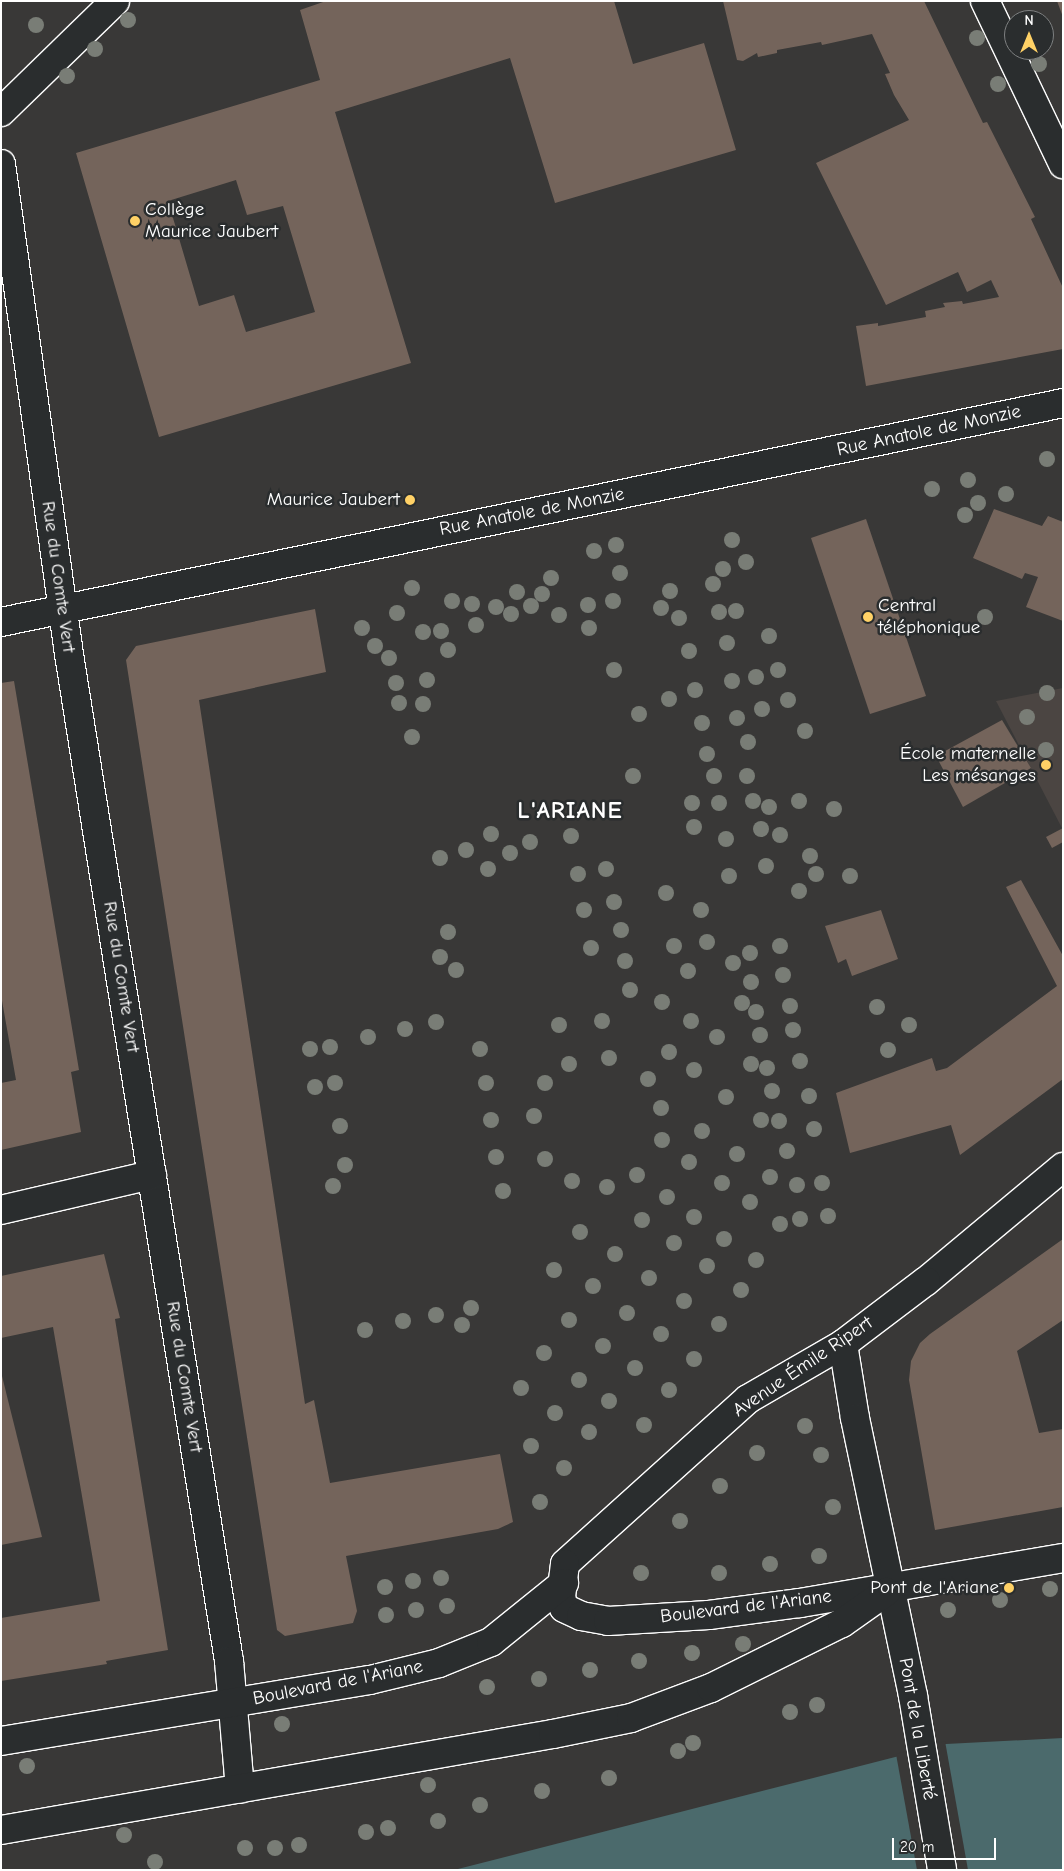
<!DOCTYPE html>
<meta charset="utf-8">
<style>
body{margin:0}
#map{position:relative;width:1064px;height:1871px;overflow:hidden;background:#393837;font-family:"Comic Neue",sans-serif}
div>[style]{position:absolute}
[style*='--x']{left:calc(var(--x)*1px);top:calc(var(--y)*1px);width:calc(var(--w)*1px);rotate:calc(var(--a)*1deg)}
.built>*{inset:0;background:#4b4542}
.water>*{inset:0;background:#4b6a6c}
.pier>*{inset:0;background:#393837}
.building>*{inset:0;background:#74645b}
.roads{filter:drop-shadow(1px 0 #fff) drop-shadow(-1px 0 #fff) drop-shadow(0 1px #fff) drop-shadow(0 -1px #fff)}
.street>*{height:28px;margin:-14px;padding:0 14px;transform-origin:14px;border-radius:14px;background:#2a2d2e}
.secondary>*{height:28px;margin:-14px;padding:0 14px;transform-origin:14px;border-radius:14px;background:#2a2d2e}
.trees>*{width:16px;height:16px;margin:-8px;border-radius:50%;background:#797d76}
.dots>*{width:14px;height:14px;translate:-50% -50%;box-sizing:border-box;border:2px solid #2a2d2e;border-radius:50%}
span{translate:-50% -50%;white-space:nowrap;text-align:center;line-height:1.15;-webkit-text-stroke:5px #2a2d2e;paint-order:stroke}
.poi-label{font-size:19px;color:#fff}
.left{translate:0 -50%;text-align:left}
.right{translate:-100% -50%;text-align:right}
.street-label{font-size:19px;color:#fff}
.district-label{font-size:24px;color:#fff;font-weight:700;letter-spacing:1px}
.frame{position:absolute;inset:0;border:2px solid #fff;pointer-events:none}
.north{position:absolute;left:1004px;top:10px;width:50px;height:50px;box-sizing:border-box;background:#2a2d2e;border:1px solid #7f8182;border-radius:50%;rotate:0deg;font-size:14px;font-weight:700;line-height:20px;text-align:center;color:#fff}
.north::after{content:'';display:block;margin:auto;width:18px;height:22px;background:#ffd166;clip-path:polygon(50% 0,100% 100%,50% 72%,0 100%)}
.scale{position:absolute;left:892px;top:1838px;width:104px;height:22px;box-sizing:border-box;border:2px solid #fff;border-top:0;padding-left:6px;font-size:15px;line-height:18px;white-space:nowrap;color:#fff;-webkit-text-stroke:4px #2a2d2e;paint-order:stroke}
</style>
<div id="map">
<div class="built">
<i style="clip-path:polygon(1063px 688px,1063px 830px,996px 701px)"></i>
</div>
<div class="water">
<i style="clip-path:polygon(1063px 1738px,1063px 1870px,454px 1870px,946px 1744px)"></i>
</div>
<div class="pier">
<i style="clip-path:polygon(945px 1741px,968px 1870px,917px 1870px,896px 1754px)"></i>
</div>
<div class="building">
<i style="clip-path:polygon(evenodd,326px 1px,614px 1px,633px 64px,704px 43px,736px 150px,555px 203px,510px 58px,335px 112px,411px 363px,159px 437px,76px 153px,320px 80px,300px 10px,326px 1px,236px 180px,247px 215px,283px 206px,315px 312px,246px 332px,234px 295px,199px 306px,168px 201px,236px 180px)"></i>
<i style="clip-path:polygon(723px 1px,924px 1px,983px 123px,987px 122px,1035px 217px,1031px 219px,1063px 288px,1063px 349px,866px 386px,856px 326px,878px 323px,878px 326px,926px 317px,925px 311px,945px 307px,943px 303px,962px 301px,963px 304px,999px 297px,991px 280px,967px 292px,958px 272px,886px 305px,816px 163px,909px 120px,894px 95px,885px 74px,890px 73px,872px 34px,822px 45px,821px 42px,777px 50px,777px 53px,758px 57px,757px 53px,743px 61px,737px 60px)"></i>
<i style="clip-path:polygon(1057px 1px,1063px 1px,1063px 17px)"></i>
<i style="clip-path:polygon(994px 509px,1042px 526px,1048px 516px,1063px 522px,1063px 621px,1026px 607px,1038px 577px,1025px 573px,1022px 579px,973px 558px)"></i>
<i style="clip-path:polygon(866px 519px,926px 696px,870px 714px,811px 538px)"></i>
<i style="clip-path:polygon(315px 609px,326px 672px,199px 700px,305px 1404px,314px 1400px,330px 1483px,500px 1454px,513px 1522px,498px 1529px,346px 1556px,357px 1611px,353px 1623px,285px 1636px,277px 1630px,126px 660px,136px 646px)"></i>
<i style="clip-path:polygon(14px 681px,79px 1070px,71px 1072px,81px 1132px,1px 1150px,1px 1083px,16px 1080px,1px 995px,1px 683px)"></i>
<i style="clip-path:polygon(1002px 720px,1031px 768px,963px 807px,936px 756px)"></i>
<i style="clip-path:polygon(1063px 828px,1063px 842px,1052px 848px,1046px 837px)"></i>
<i style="clip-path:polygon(1021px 880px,1063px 956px,1063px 1079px,960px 1155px,951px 1125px,850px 1153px,836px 1093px,932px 1058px,936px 1071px,947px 1068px,1057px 986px,1006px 887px)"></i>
<i style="clip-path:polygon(881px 910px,898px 959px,852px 976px,846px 959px,838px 963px,825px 926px)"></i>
<i style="clip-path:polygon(1063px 1239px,1063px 1320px,1017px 1351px,1039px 1433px,1063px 1429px,1063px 1507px,935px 1530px,909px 1380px,911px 1361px,920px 1343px,930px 1334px)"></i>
<i style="clip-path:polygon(104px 1254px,120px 1318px,115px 1319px,168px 1650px,106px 1661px,107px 1664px,1px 1681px,1px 1618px,100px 1601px,53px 1327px,1px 1338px,1px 1276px)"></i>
<i style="clip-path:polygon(1px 1372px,42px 1537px,1px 1545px)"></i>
</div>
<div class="roads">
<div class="street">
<i style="--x:985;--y:1;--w:181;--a:64.4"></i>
<i style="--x:1;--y:112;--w:159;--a:-44.2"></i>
<i style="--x:1;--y:164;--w:489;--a:82.1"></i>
<i style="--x:68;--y:648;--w:1026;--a:80.97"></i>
<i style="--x:229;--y:1661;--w:128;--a:85.1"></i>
<i style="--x:1;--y:622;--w:1084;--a:-11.65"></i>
<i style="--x:1;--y:1210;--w:155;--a:-13.1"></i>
</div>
<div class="secondary">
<i style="--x:1063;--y:1167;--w:178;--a:140.2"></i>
<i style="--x:926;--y:1281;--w:104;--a:142.8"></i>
<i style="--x:843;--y:1344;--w:110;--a:149.9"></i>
<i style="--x:748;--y:1399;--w:246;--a:138"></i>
<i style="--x:565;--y:1564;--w:33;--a:97"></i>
<i style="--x:561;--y:1597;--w:11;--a:75"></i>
<i style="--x:564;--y:1608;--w:19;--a:25"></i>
<i style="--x:581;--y:1616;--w:27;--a:10"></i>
<i style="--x:608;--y:1621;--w:101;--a:-3.4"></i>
<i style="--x:709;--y:1615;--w:92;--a:-7.5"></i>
<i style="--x:800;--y:1603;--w:267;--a:-9.7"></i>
<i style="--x:843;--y:1344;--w:75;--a:80.8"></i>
<i style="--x:855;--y:1418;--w:284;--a:78.2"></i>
<i style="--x:913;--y:1696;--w:176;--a:80.5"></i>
<i style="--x:1;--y:1741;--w:374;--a:-9.4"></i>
<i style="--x:370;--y:1680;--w:71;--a:-13.8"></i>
<i style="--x:439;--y:1663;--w:56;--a:-22"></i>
<i style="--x:491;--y:1642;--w:94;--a:-38.9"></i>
<i style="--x:1;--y:1830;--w:560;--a:-9.87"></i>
<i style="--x:553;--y:1734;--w:80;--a:-11.6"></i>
<i style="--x:631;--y:1718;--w:85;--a:-20.6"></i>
<i style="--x:711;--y:1688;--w:146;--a:-26.4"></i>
<i style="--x:842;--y:1623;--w:54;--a:-35.2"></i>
</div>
</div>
<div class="trees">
<i style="left:128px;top:20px"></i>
<i style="left:36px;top:25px"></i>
<i style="left:977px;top:38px"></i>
<i style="left:95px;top:49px"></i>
<i style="left:1039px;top:64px"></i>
<i style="left:67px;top:76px"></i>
<i style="left:998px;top:84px"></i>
<i style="left:1047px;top:459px"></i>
<i style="left:968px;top:480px"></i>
<i style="left:932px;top:489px"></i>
<i style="left:1006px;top:494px"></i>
<i style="left:978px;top:503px"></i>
<i style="left:965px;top:515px"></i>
<i style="left:732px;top:540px"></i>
<i style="left:616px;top:545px"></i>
<i style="left:594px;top:551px"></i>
<i style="left:746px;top:562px"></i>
<i style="left:723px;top:569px"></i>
<i style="left:620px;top:573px"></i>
<i style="left:551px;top:578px"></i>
<i style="left:713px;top:584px"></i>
<i style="left:412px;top:588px"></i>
<i style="left:670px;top:591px"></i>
<i style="left:517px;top:592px"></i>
<i style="left:542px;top:594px"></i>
<i style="left:452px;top:601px"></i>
<i style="left:613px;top:601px"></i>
<i style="left:472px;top:604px"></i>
<i style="left:588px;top:605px"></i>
<i style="left:531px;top:606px"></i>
<i style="left:496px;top:607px"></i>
<i style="left:661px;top:608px"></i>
<i style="left:736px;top:611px"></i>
<i style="left:719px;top:612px"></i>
<i style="left:397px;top:613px"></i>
<i style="left:511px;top:614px"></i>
<i style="left:559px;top:615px"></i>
<i style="left:985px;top:617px"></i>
<i style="left:679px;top:618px"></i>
<i style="left:476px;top:625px"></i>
<i style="left:362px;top:628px"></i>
<i style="left:589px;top:628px"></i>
<i style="left:441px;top:631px"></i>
<i style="left:423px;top:632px"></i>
<i style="left:769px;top:636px"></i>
<i style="left:727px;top:643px"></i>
<i style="left:375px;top:646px"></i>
<i style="left:448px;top:650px"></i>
<i style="left:689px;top:651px"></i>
<i style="left:389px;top:658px"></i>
<i style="left:614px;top:670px"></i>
<i style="left:778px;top:670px"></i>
<i style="left:756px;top:677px"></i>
<i style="left:427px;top:680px"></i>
<i style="left:732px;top:681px"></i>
<i style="left:396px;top:683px"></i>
<i style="left:695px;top:690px"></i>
<i style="left:1047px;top:693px"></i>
<i style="left:669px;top:699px"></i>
<i style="left:788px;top:700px"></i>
<i style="left:399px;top:703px"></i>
<i style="left:423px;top:704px"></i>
<i style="left:762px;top:709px"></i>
<i style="left:639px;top:714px"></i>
<i style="left:1027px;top:717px"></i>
<i style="left:737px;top:718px"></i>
<i style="left:702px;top:723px"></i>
<i style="left:805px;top:731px"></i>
<i style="left:412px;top:737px"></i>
<i style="left:748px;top:742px"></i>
<i style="left:1046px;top:750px"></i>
<i style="left:707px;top:754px"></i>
<i style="left:633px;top:776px"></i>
<i style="left:714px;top:776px"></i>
<i style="left:747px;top:776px"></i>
<i style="left:753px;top:801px"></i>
<i style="left:799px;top:801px"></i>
<i style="left:692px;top:803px"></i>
<i style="left:719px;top:803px"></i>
<i style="left:769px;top:807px"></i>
<i style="left:834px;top:809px"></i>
<i style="left:694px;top:827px"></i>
<i style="left:761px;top:829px"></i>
<i style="left:491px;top:834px"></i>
<i style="left:780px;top:835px"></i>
<i style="left:571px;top:836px"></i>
<i style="left:726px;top:839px"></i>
<i style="left:530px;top:842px"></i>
<i style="left:466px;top:850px"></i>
<i style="left:510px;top:853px"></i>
<i style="left:810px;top:856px"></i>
<i style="left:440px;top:858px"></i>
<i style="left:766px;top:866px"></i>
<i style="left:488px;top:869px"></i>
<i style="left:606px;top:869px"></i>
<i style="left:578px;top:874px"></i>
<i style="left:816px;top:874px"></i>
<i style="left:729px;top:876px"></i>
<i style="left:850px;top:876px"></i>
<i style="left:799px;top:891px"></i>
<i style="left:666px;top:893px"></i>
<i style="left:614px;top:902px"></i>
<i style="left:584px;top:910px"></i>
<i style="left:701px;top:910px"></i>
<i style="left:621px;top:930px"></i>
<i style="left:448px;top:932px"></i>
<i style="left:707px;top:942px"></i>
<i style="left:674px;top:946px"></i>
<i style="left:780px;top:946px"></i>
<i style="left:591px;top:948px"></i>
<i style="left:750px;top:953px"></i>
<i style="left:440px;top:957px"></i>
<i style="left:625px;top:961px"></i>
<i style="left:733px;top:963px"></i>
<i style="left:456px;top:970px"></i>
<i style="left:688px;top:971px"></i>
<i style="left:783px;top:975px"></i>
<i style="left:751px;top:982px"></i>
<i style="left:630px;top:990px"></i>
<i style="left:662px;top:1002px"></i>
<i style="left:742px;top:1003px"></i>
<i style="left:790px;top:1006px"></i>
<i style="left:877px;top:1007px"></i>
<i style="left:756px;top:1012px"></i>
<i style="left:602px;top:1021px"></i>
<i style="left:691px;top:1021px"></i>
<i style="left:436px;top:1022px"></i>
<i style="left:559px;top:1025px"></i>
<i style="left:909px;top:1025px"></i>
<i style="left:405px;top:1029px"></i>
<i style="left:793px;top:1030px"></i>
<i style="left:760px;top:1035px"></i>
<i style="left:368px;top:1037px"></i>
<i style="left:717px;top:1037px"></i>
<i style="left:330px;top:1047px"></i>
<i style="left:310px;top:1049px"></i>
<i style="left:480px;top:1049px"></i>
<i style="left:888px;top:1050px"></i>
<i style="left:669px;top:1052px"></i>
<i style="left:609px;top:1058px"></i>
<i style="left:800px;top:1061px"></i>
<i style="left:569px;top:1064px"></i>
<i style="left:751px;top:1064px"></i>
<i style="left:767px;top:1068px"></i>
<i style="left:694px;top:1070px"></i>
<i style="left:648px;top:1079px"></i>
<i style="left:335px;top:1083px"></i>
<i style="left:486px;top:1083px"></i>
<i style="left:545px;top:1083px"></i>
<i style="left:315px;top:1087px"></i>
<i style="left:772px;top:1091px"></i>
<i style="left:809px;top:1096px"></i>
<i style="left:726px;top:1097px"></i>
<i style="left:661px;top:1108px"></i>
<i style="left:534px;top:1116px"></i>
<i style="left:491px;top:1120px"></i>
<i style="left:761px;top:1120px"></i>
<i style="left:779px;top:1121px"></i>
<i style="left:340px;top:1126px"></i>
<i style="left:814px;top:1129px"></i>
<i style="left:702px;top:1131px"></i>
<i style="left:662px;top:1140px"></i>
<i style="left:787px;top:1151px"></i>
<i style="left:737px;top:1154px"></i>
<i style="left:496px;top:1157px"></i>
<i style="left:545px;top:1159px"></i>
<i style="left:689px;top:1162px"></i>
<i style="left:345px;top:1165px"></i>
<i style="left:637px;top:1175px"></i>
<i style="left:770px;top:1177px"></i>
<i style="left:572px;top:1181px"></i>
<i style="left:722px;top:1183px"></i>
<i style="left:822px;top:1183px"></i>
<i style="left:797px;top:1185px"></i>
<i style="left:333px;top:1186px"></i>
<i style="left:607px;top:1187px"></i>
<i style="left:503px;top:1191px"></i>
<i style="left:667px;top:1197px"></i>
<i style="left:750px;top:1202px"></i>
<i style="left:828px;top:1216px"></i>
<i style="left:694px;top:1217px"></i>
<i style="left:800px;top:1219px"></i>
<i style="left:642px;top:1220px"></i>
<i style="left:780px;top:1224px"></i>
<i style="left:580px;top:1232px"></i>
<i style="left:724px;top:1239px"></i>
<i style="left:674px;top:1243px"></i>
<i style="left:615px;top:1254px"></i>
<i style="left:756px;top:1260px"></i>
<i style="left:707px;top:1266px"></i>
<i style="left:554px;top:1270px"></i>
<i style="left:649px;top:1278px"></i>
<i style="left:593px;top:1286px"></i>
<i style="left:741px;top:1290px"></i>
<i style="left:684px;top:1301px"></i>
<i style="left:471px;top:1308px"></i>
<i style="left:627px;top:1313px"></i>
<i style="left:436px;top:1315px"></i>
<i style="left:569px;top:1320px"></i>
<i style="left:403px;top:1321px"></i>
<i style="left:719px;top:1324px"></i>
<i style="left:462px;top:1325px"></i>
<i style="left:365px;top:1330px"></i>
<i style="left:661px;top:1334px"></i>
<i style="left:603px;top:1346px"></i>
<i style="left:544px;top:1353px"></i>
<i style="left:694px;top:1359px"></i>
<i style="left:635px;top:1368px"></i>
<i style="left:579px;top:1380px"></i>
<i style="left:521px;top:1388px"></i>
<i style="left:669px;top:1390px"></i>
<i style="left:609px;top:1401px"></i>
<i style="left:555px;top:1413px"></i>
<i style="left:644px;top:1425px"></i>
<i style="left:805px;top:1426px"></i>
<i style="left:589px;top:1432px"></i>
<i style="left:531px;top:1446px"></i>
<i style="left:757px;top:1453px"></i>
<i style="left:821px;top:1455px"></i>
<i style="left:564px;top:1468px"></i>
<i style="left:720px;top:1486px"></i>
<i style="left:540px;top:1502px"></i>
<i style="left:833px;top:1507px"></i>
<i style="left:680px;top:1521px"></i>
<i style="left:819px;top:1556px"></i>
<i style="left:770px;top:1564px"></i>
<i style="left:641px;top:1573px"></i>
<i style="left:719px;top:1573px"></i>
<i style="left:441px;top:1578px"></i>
<i style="left:413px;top:1581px"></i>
<i style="left:385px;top:1587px"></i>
<i style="left:1050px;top:1589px"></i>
<i style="left:1000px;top:1600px"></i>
<i style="left:447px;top:1606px"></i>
<i style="left:416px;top:1610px"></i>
<i style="left:948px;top:1610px"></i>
<i style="left:386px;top:1615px"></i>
<i style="left:743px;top:1644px"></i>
<i style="left:692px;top:1653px"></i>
<i style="left:639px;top:1661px"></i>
<i style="left:590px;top:1670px"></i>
<i style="left:539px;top:1679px"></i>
<i style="left:487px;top:1687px"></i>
<i style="left:817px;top:1705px"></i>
<i style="left:790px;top:1712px"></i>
<i style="left:282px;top:1724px"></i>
<i style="left:693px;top:1743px"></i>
<i style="left:678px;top:1751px"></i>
<i style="left:27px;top:1766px"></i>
<i style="left:609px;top:1778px"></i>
<i style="left:428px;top:1785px"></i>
<i style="left:542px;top:1791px"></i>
<i style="left:480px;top:1805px"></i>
<i style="left:438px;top:1821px"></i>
<i style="left:388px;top:1828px"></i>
<i style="left:366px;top:1832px"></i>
<i style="left:124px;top:1835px"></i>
<i style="left:299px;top:1845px"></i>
<i style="left:245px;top:1848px"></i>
<i style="left:275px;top:1848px"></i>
<i style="left:155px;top:1862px"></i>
</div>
<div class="dots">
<i style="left:135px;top:221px;background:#ffd166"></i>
<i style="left:410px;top:500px;background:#ffd166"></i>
<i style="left:868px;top:617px;background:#ffd166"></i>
<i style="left:1046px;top:765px;background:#ffd166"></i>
<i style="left:1009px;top:1588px;background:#ffd166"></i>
</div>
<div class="poi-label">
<span class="left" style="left:145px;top:221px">Collège<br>Maurice Jaubert</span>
<span class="right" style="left:400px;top:500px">Maurice Jaubert</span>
<span class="left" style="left:878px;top:617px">Central<br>téléphonique</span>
<span class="right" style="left:1036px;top:765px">École maternelle<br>Les mésanges</span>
<span class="right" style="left:999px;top:1588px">Pont de l'Ariane</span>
</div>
<div class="street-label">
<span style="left:929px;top:431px;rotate:-12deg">Rue Anatole de Monzie</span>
<span style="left:532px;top:512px;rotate:-11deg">Rue Anatole de Monzie</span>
<span style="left:58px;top:577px;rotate:82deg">Rue du Comte Vert</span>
<span style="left:121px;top:977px;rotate:81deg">Rue du Comte Vert</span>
<span style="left:803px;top:1367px;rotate:-34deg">Avenue Émile Ripert</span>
<span style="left:184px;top:1377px;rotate:81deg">Rue du Comte Vert</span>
<span style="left:746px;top:1607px;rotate:-7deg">Boulevard de l'Ariane</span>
<span style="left:338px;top:1683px;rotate:-11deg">Boulevard de l'Ariane</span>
<span style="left:917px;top:1729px;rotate:80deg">Pont de la Liberté</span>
</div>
<div class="district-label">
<span style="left:570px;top:811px">L'ARIANE</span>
</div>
<div class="frame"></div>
<div class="north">N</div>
<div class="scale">20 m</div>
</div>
